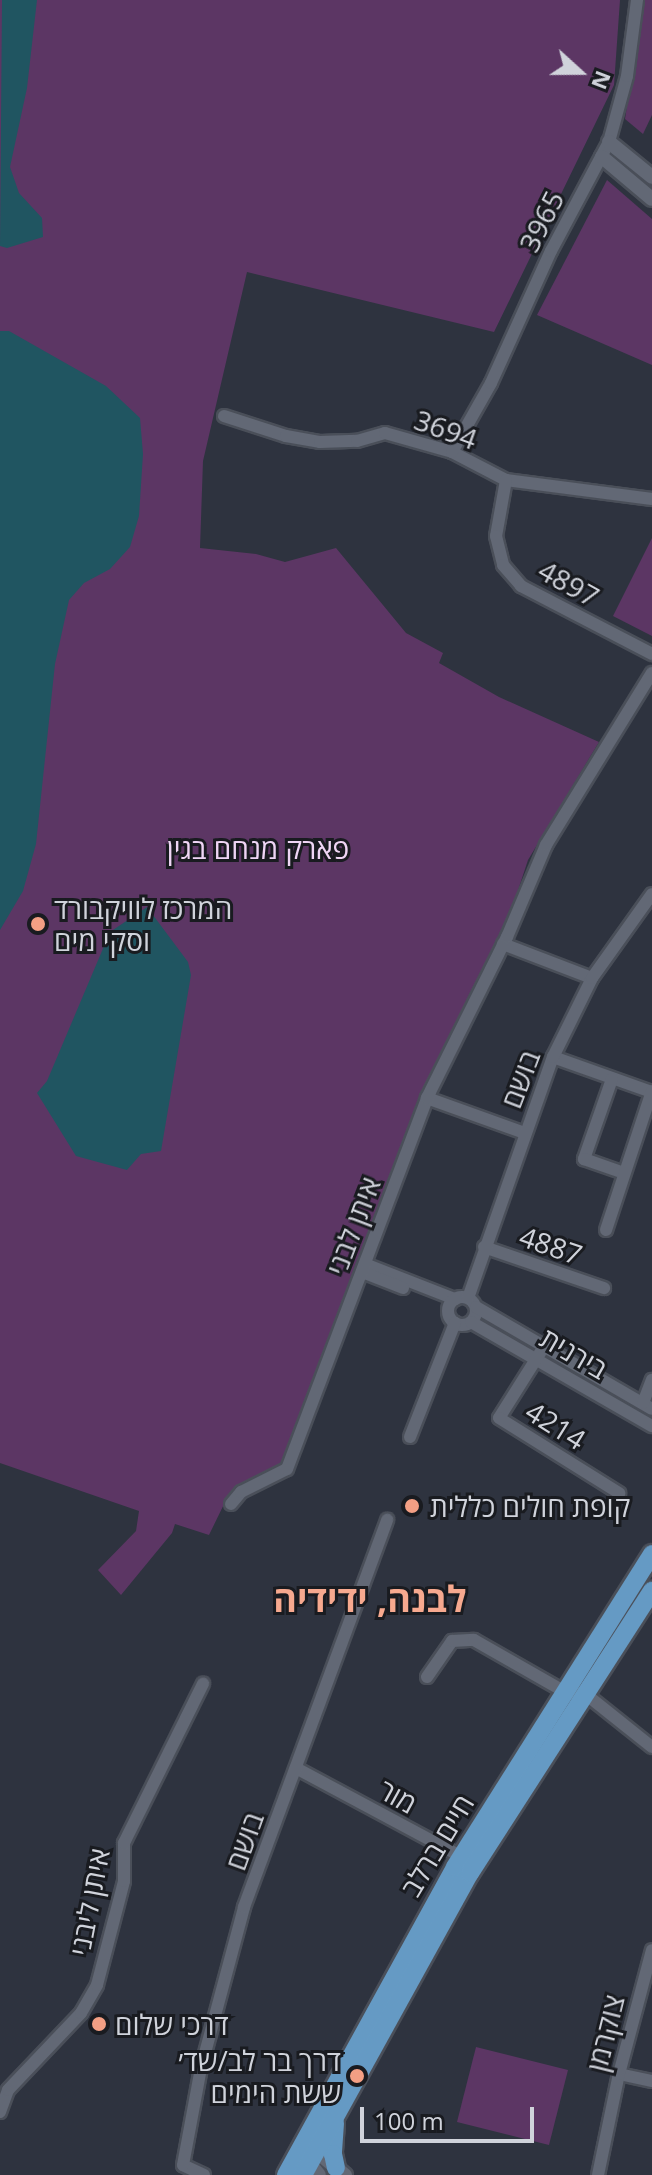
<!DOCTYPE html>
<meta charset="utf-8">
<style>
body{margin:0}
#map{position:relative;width:652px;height:2175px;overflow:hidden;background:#2e333f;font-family:"Open Sans","Noto Sans Hebrew",sans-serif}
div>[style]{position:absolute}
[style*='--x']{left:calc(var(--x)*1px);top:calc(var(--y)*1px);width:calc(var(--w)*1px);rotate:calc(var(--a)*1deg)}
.green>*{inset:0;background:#5c3664}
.water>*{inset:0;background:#205561}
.roads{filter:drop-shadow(2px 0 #4a4f59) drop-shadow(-2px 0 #4a4f59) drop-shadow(0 2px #4a4f59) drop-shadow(0 -2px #4a4f59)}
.minor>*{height:12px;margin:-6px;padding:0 6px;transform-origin:6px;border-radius:6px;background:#626875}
.minor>.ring{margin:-6px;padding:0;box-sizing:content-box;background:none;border:12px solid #626875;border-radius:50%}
.tertiary>*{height:14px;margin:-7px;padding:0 7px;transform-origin:7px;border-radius:7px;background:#626875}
.primary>*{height:18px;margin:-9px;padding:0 9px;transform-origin:9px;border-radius:9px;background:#659ac4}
.dots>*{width:22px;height:22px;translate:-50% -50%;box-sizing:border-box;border:4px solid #191b20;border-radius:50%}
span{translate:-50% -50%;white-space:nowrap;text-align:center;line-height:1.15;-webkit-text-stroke:6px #191b20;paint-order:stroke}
.street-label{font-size:28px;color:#d0d3db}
.park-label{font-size:28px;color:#efd5f5}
.poi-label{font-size:28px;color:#d0d3db}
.left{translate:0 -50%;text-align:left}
.right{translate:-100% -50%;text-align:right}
.district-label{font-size:36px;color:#f7a98f;font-weight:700}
.north{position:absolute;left:540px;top:32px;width:80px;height:80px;-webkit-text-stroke:6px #191b20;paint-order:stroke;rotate:111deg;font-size:22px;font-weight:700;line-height:32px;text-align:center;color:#d0d3db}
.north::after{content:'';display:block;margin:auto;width:28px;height:36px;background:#d0d3db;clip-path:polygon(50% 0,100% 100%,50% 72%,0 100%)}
.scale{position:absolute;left:360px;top:2107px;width:174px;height:36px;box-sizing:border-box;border:4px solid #d0d3db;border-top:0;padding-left:10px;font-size:24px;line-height:28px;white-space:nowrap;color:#d0d3db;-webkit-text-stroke:6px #191b20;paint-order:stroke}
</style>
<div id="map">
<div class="green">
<i style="clip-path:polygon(0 0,620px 0,614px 85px,494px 332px,247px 272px,203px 461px,200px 548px,256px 554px,285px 562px,336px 548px,406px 633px,443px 653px,439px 663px,499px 697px,599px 742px,528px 860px,501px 942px,423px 1095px,283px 1466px,253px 1477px,228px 1496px,209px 1535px,175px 1524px,172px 1533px,121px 1595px,98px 1570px,136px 1531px,139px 1511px,0 1463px)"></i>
<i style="clip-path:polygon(643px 0,652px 0,652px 115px,643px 134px,625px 119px)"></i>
<i style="clip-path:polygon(607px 180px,652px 219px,652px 365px,537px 315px)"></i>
<i style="clip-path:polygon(652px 538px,652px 636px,613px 616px)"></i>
<i style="clip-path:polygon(476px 2047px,568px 2070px,549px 2145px,457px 2122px)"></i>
</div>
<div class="water">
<i style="clip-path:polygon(2px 0,37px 0,27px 88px,10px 167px,19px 193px,42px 218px,43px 237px,7px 248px,0 246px)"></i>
<i style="clip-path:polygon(0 331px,9px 331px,106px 386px,140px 418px,143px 454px,139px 516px,130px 547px,110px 569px,84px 583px,69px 600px,55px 664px,36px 844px,23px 891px,0 930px)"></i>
<i style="clip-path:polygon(147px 907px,188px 962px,191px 975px,161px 1151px,141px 1154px,127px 1170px,76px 1156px,37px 1093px,47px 1081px,110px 932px)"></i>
</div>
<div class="roads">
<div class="minor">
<i style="--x:224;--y:416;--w:65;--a:17.9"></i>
<i style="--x:286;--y:436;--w:35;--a:10"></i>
<i style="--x:320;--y:442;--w:37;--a:-2"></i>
<i style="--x:357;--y:441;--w:29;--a:-16"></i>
<i style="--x:385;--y:433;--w:70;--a:15.8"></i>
<i style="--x:452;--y:452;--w:61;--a:27.4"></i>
<i style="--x:506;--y:480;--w:147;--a:7.4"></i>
<i style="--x:452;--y:452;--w:79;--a:-60.5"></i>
<i style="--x:491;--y:383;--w:145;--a:-65.6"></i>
<i style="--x:551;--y:251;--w:123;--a:-62"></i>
<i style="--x:609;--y:142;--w:68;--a:-74.7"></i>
<i style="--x:627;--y:76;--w:77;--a:-82.5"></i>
<i style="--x:506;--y:480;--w:57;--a:100.1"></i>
<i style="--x:496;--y:536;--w:30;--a:76"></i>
<i style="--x:503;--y:565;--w:28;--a:49"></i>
<i style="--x:521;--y:586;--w:148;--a:27.4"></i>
<i style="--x:503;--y:944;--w:95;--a:20.9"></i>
<i style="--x:553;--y:1057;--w:105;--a:19.5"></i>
<i style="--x:612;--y:1079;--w:85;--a:109.3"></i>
<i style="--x:584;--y:1159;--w:42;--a:19.3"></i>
<i style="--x:427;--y:1098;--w:104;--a:19.7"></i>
<i style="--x:606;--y:1230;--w:146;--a:-71.7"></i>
<i style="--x:484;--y:1247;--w:127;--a:18.9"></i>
<i style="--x:365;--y:1264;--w:97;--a:21.3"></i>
<i style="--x:362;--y:1272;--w:44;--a:21.3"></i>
<i class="ring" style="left:448px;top:1297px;width:16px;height:16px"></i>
<i style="--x:468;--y:1298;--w:256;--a:-70.6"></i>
<i style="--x:553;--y:1057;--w:88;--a:-63.7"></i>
<i style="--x:592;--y:978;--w:103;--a:-54.5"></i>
<i style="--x:476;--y:1307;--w:203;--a:30.1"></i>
<i style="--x:471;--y:1322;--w:209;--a:29.9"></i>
<i style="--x:545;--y:1345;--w:86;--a:122.2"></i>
<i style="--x:499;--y:1418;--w:142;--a:32"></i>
<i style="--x:643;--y:1403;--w:25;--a:-69"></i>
<i style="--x:410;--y:1437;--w:123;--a:-68.5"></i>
<i style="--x:231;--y:1504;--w:16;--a:-50"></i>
<i style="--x:241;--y:1492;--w:51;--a:-26.6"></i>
<i style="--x:287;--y:1469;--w:397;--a:-69.3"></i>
<i style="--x:427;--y:1098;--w:180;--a:-63.6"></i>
<i style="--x:507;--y:937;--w:100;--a:-67"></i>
<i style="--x:546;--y:845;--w:202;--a:-58.4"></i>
<i style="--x:427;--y:1677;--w:44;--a:-55.2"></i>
<i style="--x:452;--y:1641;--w:22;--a:-3"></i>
<i style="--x:474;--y:1640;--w:105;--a:29.7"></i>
<i style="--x:565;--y:1692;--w:22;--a:8"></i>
<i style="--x:583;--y:1692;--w:88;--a:38.6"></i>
<i style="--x:296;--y:1768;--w:193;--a:28.2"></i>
<i style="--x:619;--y:2074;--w:34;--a:12"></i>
<i style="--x:0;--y:2112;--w:23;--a:-70"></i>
<i style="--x:8;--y:2090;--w:106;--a:-46.5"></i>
<i style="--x:81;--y:2013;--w:32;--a:-60"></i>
<i style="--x:97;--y:1985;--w:107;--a:-75.4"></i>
<i style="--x:124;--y:1881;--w:38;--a:-90"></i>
<i style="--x:124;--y:1843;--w:178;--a:-63.6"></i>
<i style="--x:204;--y:2175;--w:23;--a:-155"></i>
<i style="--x:183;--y:2165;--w:99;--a:-79.5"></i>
<i style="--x:201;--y:2068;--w:167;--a:-75"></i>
<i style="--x:244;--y:1907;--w:413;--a:-69.7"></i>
<i style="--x:598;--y:2175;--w:103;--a:-78.3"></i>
<i style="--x:619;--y:2074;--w:128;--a:-75.1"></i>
</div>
<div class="tertiary">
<i style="--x:609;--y:142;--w:55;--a:39.1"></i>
<i style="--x:602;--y:157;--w:65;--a:40"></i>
<i style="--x:308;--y:2150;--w:8;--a:7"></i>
<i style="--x:316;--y:2151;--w:38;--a:40"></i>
<i style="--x:304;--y:2156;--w:24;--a:52"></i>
</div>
<div class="primary">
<i style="--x:335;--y:2123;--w:31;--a:94"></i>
<i style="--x:333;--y:2154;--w:14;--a:78"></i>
<i style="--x:286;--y:2175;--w:351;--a:-61.2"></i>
<i style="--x:455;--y:1867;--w:370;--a:-57.8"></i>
<i style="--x:303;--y:2175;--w:345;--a:-61.1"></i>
<i style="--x:470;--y:1873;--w:336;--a:-57.2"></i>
</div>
</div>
<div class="dots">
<i style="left:38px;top:924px;background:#f39f84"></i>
<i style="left:412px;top:1506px;background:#f39f84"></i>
<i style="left:99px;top:2024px;background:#f39f84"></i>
<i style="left:357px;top:2076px;background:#f39f84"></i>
</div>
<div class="street-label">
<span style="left:541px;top:221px;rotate:-63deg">3965</span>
<span style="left:446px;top:429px;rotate:20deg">3694</span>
<span style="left:569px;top:583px;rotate:29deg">4897</span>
<span style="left:520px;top:1079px;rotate:-69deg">בושם</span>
<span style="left:353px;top:1226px;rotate:-69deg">איתן לבני</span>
<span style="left:551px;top:1245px;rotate:19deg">4887</span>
<span style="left:574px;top:1353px;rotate:30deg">בירנית</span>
<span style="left:556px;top:1425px;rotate:32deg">4214</span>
<span style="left:398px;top:1796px;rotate:29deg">מור</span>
<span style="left:244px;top:1841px;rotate:-70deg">בושם</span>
<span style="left:437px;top:1845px;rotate:-59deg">חיים ברלב</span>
<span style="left:89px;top:1902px;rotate:-79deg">איתן ליבני</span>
<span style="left:605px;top:2033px;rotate:-76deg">צוקרמן</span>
</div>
<div class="park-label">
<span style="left:258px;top:848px">פארק מנחם בגין</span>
</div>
<div class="poi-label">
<span class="left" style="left:54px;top:924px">המרכז לוויקבורד<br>וסקי מים</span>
<span class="left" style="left:430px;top:1506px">קופת חולים כללית</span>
<span class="left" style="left:115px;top:2024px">דרכי שלום</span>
<span class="right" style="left:341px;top:2076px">דרך בר לב/שד׳<br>ששת הימים</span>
</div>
<div class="district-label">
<span style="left:370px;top:1599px">לבנה, ידידיה</span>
</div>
<div class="north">N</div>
<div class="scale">100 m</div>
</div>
